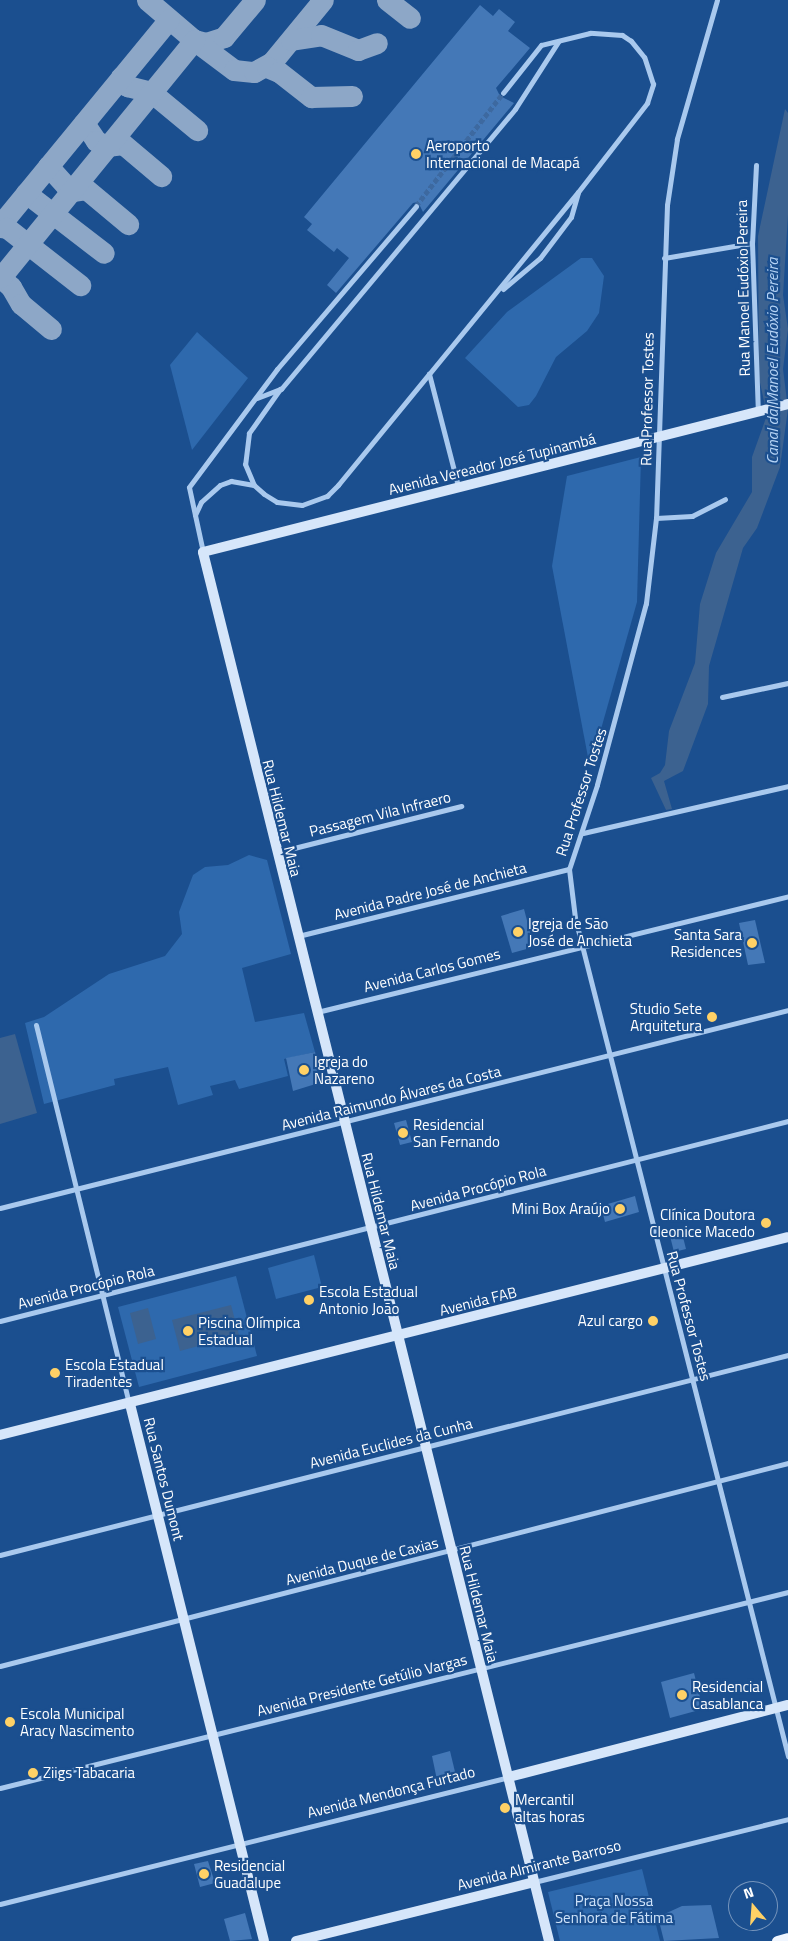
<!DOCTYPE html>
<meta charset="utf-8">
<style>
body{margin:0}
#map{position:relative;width:788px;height:1941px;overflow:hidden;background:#1b4f8f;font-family:"Titillium Web",sans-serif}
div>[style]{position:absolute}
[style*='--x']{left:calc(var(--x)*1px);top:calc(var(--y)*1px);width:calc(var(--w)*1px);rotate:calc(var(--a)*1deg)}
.green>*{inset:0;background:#2e69ad}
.water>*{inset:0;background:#3c6290}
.taxiway>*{height:21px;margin:-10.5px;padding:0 10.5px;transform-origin:10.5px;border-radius:10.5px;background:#8da7c7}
.building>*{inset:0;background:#4478b7}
.street-tunnel>*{height:5px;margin-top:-2.5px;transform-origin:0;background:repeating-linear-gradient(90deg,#3d69a0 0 5px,transparent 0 7.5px)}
.street>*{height:5px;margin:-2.5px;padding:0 2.5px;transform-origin:2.5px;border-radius:2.5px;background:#a9c9ee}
.secondary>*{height:10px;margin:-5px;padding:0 5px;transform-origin:5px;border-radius:5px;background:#d6e6fa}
.primary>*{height:11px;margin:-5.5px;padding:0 5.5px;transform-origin:5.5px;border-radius:5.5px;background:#f0f6ff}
.dots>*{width:14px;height:14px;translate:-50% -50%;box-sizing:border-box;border:2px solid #1b4f8f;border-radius:50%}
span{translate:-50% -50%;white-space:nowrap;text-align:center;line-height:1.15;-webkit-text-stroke:4.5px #1b4f8f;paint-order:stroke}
.poi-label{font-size:15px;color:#fff}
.left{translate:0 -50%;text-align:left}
.right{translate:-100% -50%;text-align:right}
.street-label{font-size:15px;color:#fff}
.park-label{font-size:15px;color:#cfe3fa}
.water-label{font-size:16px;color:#b5d3f5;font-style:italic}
.north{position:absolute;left:728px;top:1881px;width:50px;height:50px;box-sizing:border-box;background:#1b4f8f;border:1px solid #7695bc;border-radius:50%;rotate:342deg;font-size:14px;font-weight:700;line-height:20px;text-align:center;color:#fff}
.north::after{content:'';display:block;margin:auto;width:18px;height:22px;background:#ffd166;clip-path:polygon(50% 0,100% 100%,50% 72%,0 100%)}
</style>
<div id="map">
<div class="green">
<i style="clip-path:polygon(581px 258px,592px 258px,604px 276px,599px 313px,587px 331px,556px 357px,536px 396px,529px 405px,518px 407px,465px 358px,507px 312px)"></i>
<i style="clip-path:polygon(197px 332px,248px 378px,192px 450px,170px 365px)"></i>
<i style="clip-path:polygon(641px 457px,637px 602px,590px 768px,552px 566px,567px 476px)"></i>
<i style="clip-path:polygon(249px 855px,267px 860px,291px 954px,242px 968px,255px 1022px,304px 1013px,315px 1052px,284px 1059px,288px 1076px,239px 1089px,235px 1080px,210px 1086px,213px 1095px,178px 1105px,168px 1067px,114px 1079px,115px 1085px,44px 1104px,25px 1023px,44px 1017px,109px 974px,165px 956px,182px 934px,179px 912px,193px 875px,205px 867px,228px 865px)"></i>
<i style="clip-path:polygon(314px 1255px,322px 1287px,276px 1299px,268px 1268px)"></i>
<i style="clip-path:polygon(236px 1276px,257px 1356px,139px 1387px,118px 1307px)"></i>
<i style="clip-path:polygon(642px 1869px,660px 1941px,560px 1941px,548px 1892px)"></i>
</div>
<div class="water">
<i style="clip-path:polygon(785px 109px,788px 113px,788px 215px,783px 295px,788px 329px,783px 369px,788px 409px,780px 467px,757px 528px,743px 548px,709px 666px,708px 704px,683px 771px,664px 781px,672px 809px,666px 810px,651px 778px,660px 773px,665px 765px,669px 731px,695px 663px,700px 604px,716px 553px,752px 492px,752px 457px,767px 415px,759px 378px,758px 236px)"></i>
<i style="clip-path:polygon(15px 1034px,37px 1113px,0 1124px,0 1038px)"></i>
<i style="clip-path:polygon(231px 1305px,239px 1335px,180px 1351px,172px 1320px)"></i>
<i style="clip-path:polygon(148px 1308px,156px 1339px,138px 1344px,130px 1313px)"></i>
</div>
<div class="taxiway">
<i style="--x:147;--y:0;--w:62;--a:40.4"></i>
<i style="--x:194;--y:40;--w:12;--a:14"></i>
<i style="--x:206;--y:43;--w:19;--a:-18"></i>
<i style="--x:224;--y:37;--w:48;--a:-50"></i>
<i style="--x:387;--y:0;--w:29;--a:38"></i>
<i style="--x:194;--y:40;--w:50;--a:36.9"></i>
<i style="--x:234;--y:70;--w:20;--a:6"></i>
<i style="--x:254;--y:72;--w:21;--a:-29"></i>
<i style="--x:272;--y:62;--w:80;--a:-50.6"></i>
<i style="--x:291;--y:40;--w:30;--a:-9"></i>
<i style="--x:321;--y:35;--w:40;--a:22"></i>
<i style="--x:358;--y:50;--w:20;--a:-20"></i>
<i style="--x:267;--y:67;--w:13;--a:23"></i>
<i style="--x:279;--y:72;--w:41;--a:38"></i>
<i style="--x:311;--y:97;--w:41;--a:-1.4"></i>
<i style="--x:121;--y:77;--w:11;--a:56"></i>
<i style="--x:127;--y:86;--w:25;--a:14"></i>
<i style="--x:151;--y:92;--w:60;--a:39.6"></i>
<i style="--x:84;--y:123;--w:22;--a:56"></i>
<i style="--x:96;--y:141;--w:12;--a:24"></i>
<i style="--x:107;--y:146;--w:16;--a:-7"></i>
<i style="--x:123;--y:144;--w:50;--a:40.1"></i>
<i style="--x:48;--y:166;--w:27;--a:48"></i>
<i style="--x:66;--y:186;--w:9;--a:32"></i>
<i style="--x:74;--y:191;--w:12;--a:-9"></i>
<i style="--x:86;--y:189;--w:55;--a:39.8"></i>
<i style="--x:26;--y:193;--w:98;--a:37.6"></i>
<i style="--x:0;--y:225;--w:266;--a:-50.6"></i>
<i style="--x:0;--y:227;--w:7;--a:8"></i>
<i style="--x:7;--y:228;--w:93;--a:38"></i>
<i style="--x:0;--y:277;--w:15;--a:42"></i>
<i style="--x:11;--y:287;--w:20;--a:60"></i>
<i style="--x:21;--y:304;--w:39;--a:40"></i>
<i style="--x:1;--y:277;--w:306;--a:-50.8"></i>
</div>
<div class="building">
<i style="clip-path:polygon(480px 5px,493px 16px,499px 9px,515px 22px,508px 31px,530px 48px,496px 88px,500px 96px,514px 103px,423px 212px,418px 202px,413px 203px,336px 293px,327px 285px,349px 258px,337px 248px,334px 252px,307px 230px,312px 224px,304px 217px)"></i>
<i style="clip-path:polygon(524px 909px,534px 947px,512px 953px,501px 916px)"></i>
<i style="clip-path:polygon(755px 920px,765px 963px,748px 965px,739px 923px)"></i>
<i style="clip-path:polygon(315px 1052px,322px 1082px,293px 1091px,286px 1058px)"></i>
<i style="clip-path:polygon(406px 1120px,412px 1142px,400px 1145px,394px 1123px)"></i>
<i style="clip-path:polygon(635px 1196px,639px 1212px,605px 1222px,601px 1206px)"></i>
<i style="clip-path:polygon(681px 1229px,686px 1249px,674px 1252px,669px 1232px)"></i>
<i style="clip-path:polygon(694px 1673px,703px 1709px,670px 1718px,661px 1682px)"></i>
<i style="clip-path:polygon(450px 1751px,456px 1776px,437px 1780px,432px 1756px)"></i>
<i style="clip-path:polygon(208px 1861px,215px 1883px,200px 1887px,194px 1864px)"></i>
<i style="clip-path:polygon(711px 1905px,719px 1938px,664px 1941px,658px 1917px,682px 1906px)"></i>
<i style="clip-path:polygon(245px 1913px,252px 1939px,230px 1941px,224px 1919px)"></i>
</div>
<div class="street-tunnel">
<i style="--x:416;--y:206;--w:143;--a:-52.4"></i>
</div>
<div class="street">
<i style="--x:717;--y:0;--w:145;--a:106.1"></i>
<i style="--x:677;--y:139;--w:67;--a:98.6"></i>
<i style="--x:667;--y:205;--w:313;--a:92"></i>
<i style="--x:656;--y:518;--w:86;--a:96.7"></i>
<i style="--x:646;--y:603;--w:188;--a:105.1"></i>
<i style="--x:597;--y:785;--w:89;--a:108.4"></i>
<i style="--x:569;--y:869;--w:49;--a:83"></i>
<i style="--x:575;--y:918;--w:865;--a:75.74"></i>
<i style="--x:756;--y:165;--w:78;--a:92.9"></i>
<i style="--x:752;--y:243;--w:168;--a:88"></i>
<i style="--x:664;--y:258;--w:89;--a:-9.7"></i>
<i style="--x:503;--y:289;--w:48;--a:-40"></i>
<i style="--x:540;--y:258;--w:51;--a:-52.9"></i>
<i style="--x:571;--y:217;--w:26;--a:-74"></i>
<i style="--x:280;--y:389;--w:54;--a:125.2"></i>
<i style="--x:249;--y:433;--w:31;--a:97"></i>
<i style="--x:245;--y:464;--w:23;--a:67"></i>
<i style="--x:254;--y:485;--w:13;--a:42"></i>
<i style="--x:264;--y:494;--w:15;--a:32"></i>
<i style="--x:277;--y:502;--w:25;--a:7"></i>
<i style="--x:302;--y:505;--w:27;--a:-20"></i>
<i style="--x:327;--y:496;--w:16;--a:-45"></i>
<i style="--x:338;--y:485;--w:144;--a:-50.7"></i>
<i style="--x:257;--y:398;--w:26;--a:-21"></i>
<i style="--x:281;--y:389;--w:365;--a:-50.1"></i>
<i style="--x:515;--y:109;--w:80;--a:-57.3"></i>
<i style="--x:458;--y:486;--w:116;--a:-104.5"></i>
<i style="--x:429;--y:374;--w:235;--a:-50.7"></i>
<i style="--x:578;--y:192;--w:113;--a:-52.2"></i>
<i style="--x:647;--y:103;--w:20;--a:-72"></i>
<i style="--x:653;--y:84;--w:28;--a:-108"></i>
<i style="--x:644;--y:57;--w:21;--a:-129"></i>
<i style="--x:631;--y:41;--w:11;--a:-146"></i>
<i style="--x:622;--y:35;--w:32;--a:-176"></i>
<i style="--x:590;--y:33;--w:50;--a:166.2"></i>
<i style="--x:541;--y:45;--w:61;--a:128.4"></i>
<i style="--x:195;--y:515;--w:14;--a:-65"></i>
<i style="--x:201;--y:502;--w:25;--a:-42"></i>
<i style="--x:220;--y:485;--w:12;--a:-20"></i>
<i style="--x:231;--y:481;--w:23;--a:10"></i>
<i style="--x:656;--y:518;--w:36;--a:-3"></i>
<i style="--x:692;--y:516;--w:37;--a:-27"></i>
<i style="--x:203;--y:552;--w:66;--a:-102.2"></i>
<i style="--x:189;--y:487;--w:147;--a:-53.3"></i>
<i style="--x:277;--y:369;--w:214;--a:-49.5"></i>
<i style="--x:722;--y:697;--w:67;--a:-12"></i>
<i style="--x:583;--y:833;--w:210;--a:-12.9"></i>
<i style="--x:278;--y:852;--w:189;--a:-14.1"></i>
<i style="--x:298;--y:936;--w:279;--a:-13.9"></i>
<i style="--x:317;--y:1012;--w:485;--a:-13.8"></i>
<i style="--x:36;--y:1025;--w:389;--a:76.2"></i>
<i style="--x:0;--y:1208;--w:812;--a:-14.1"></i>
<i style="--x:0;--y:1321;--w:813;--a:-14.24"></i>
<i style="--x:0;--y:1555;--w:813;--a:-14.24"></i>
<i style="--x:0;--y:1666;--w:814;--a:-14.45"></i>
<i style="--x:0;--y:1788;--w:812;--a:-13.97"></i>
<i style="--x:534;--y:1882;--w:262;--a:-13.9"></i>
<i style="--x:0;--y:1904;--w:525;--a:-14.01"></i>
</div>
<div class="secondary">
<i style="--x:130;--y:1404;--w:553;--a:75.99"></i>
<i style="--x:0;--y:1435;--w:812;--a:-14.1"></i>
<i style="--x:509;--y:1777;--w:288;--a:-14.5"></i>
<i style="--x:296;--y:1941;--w:245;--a:-13.9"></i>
<i style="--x:549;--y:1941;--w:1431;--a:-103.99"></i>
<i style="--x:203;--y:552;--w:603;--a:-14.2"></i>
</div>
<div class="primary">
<i style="--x:777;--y:1941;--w:11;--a:-15"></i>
</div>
<div class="dots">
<i style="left:416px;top:154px;background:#ffd166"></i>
<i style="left:518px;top:932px;background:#ffd166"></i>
<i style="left:752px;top:943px;background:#ffd166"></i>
<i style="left:712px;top:1017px;background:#ffd166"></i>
<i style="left:304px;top:1070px;background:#ffd166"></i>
<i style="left:403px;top:1133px;background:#ffd166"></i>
<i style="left:620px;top:1209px;background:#ffd166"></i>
<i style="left:766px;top:1223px;background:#ffd166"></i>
<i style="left:309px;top:1300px;background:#ffd166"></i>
<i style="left:653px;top:1321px;background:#ffd166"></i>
<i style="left:188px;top:1331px;background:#ffd166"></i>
<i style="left:55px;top:1373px;background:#ffd166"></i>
<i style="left:682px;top:1695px;background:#ffd166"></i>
<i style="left:10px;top:1722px;background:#ffd166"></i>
<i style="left:33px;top:1773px;background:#ffd166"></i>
<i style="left:505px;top:1808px;background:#ffd166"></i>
<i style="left:204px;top:1874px;background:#ffd166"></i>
</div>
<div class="poi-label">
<span class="left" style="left:426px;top:154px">Aeroporto<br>Internacional de Macapá</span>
<span class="left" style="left:528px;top:932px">Igreja de São<br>José de Anchieta</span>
<span class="right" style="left:742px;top:943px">Santa Sara<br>Residences</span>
<span class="right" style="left:702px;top:1017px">Studio Sete<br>Arquitetura</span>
<span class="left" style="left:314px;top:1070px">Igreja do<br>Nazareno</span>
<span class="left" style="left:413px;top:1133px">Residencial<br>San Fernando</span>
<span class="right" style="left:610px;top:1209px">Mini Box Araújo</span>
<span class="right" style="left:755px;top:1223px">Clínica Doutora<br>Cleonice Macedo</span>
<span class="left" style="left:319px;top:1300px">Escola Estadual<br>Antonio João</span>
<span class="right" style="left:643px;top:1321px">Azul cargo</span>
<span class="left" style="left:198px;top:1331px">Piscina Olímpica<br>Estadual</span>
<span class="left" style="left:65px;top:1373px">Escola Estadual<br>Tiradentes</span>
<span class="left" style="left:692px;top:1695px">Residencial<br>Casablanca</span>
<span class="left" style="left:20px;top:1722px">Escola Municipal<br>Aracy Nascimento</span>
<span class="left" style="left:43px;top:1773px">Ziigs Tabacaria</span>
<span class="left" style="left:515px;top:1808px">Mercantil<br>altas horas</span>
<span class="left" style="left:214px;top:1874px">Residencial<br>Guadalupe</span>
</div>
<div class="street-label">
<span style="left:743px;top:288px;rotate:-91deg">Rua Manoel Eudóxio Pereira</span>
<span style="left:647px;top:399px;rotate:-89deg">Rua Professor Tostes</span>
<span style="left:492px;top:464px;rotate:-14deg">Avenida Vereador José Tupinambá</span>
<span style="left:581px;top:792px;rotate:-72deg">Rua Professor Tostes</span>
<span style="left:380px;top:814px;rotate:-14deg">Passagem Vila Infraero</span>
<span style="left:282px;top:818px;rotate:76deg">Rua Hildemar Maia</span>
<span style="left:430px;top:891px;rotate:-14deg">Avenida Padre José de Anchieta</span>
<span style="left:432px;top:970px;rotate:-14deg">Avenida Carlos Gomes</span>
<span style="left:391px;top:1098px;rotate:-14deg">Avenida Raimundo Álvares da Costa</span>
<span style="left:478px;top:1188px;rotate:-15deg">Avenida Procópio Rola</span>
<span style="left:381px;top:1211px;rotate:76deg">Rua Hildemar Maia</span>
<span style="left:86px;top:1287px;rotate:-14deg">Avenida Procópio Rola</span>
<span style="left:478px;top:1301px;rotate:-14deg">Avenida FAB</span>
<span style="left:689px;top:1316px;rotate:75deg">Rua Professor Tostes</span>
<span style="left:391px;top:1443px;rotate:-14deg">Avenida Euclides da Cunha</span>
<span style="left:164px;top:1479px;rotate:76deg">Rua Santos Dumont</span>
<span style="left:362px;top:1561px;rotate:-14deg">Avenida Duque de Caxias</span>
<span style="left:479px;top:1604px;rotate:76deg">Rua Hildemar Maia</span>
<span style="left:362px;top:1685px;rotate:-14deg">Avenida Presidente Getúlio Vargas</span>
<span style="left:391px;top:1792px;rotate:-14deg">Avenida Mendonça Furtado</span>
<span style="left:539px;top:1865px;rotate:-14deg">Avenida Almirante Barroso</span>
</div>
<div class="park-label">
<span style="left:614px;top:1909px">Praça Nossa<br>Senhora de Fátima</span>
</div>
<div class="water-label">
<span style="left:772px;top:361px;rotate:-90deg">Canal da Manoel Eudóxio Pereira</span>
</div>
<div class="north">N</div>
</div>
